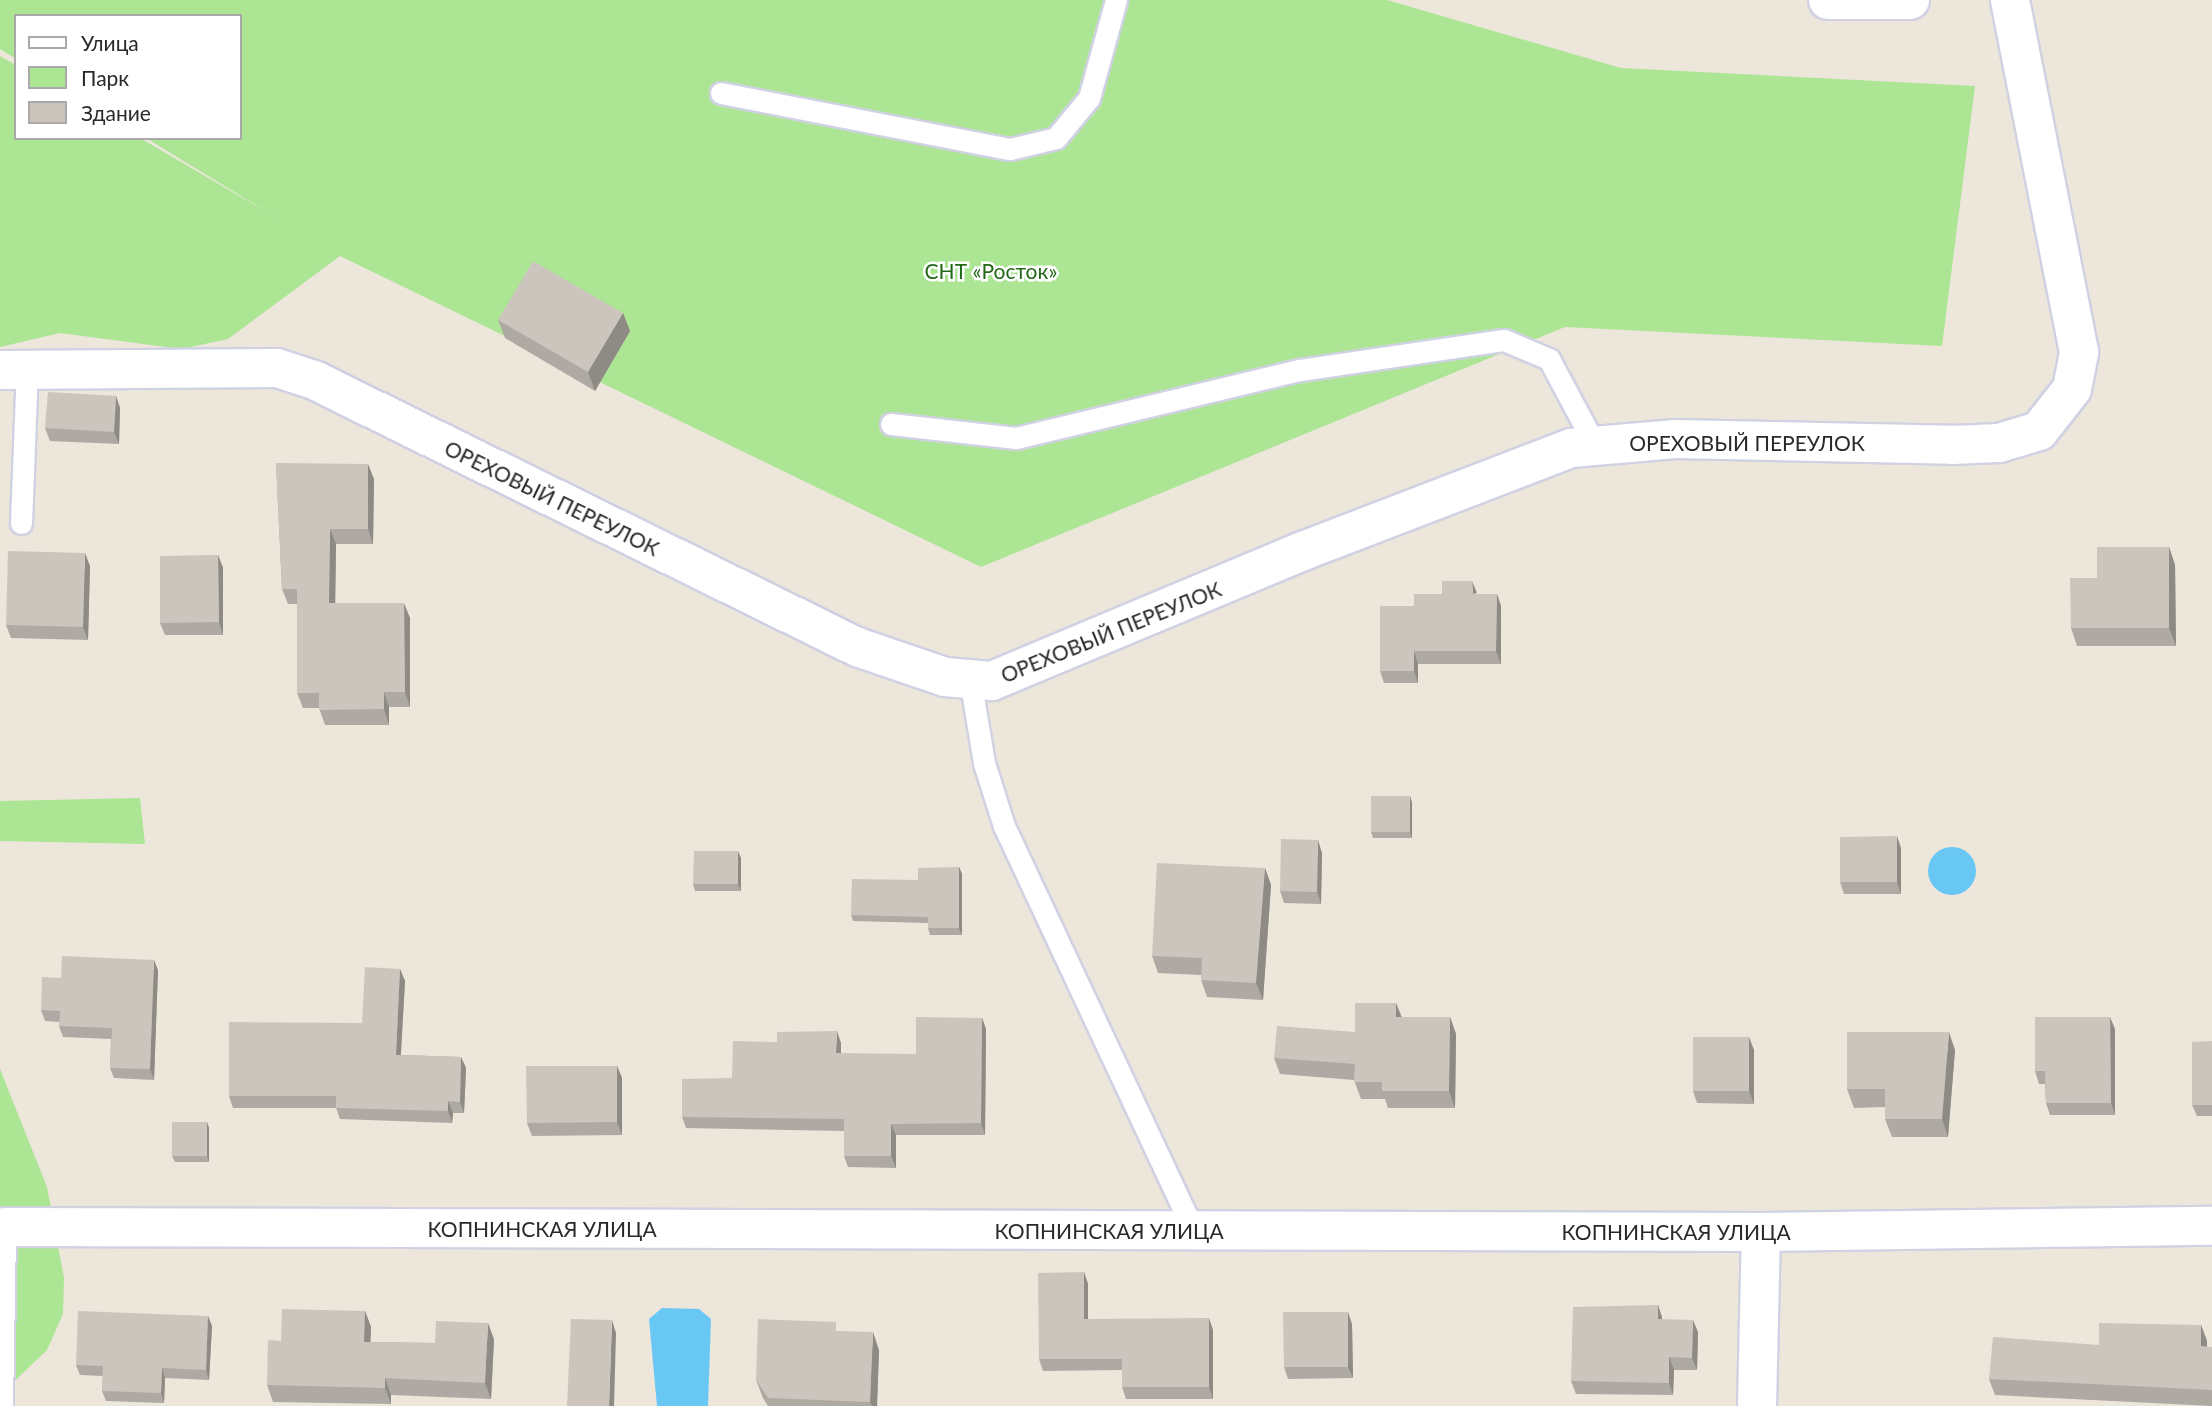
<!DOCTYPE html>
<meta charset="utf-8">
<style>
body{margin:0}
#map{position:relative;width:2212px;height:1406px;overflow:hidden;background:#ece6db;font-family:Lato,sans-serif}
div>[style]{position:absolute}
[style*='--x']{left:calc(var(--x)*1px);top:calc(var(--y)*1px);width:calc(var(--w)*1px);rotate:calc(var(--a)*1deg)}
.green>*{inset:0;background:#ace594}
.water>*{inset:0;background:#69c7f3}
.round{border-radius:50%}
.roads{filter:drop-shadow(2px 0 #d0d2e3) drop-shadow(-2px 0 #d0d2e3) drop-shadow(0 2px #d0d2e3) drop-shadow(0 -2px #d0d2e3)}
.lane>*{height:21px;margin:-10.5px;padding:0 10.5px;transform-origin:10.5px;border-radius:10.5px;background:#fff}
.street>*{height:38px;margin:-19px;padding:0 19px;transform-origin:19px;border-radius:19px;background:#fff}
.wall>*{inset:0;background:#afa9a3}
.shaded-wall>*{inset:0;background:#8e8a84}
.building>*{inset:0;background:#cbc5bd}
span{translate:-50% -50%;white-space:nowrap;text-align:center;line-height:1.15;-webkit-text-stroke:5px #fff;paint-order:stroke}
.park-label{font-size:21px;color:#236917}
.street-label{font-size:21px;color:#292929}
.legend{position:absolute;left:14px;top:14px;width:228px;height:126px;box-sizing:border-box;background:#fff;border:2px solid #a9a9a9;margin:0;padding:9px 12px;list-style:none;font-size:21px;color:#292929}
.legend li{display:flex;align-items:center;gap:14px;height:35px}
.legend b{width:35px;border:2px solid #a9a9a9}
</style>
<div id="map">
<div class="green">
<i style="clip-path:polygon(0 0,1387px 0,1621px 68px,1975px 86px,1942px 346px,1565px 327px,981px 567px,340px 256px,228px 339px,181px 349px,60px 333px,0 347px,0 56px,16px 65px,16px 138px,140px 138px,277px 218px,146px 138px,240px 138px,240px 16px,16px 16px,16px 59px,0 49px)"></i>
<i style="clip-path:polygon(140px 798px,145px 844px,0 841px,0 801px)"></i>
<i style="clip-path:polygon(0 1069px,47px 1187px,64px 1278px,63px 1314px,47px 1350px,0 1395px)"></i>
</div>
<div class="water">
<i class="round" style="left:1928px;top:847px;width:48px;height:48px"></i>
<i style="clip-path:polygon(662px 1308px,699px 1309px,711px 1319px,708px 1406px,657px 1406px,649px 1319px)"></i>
</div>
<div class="roads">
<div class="lane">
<i style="--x:721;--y:93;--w:294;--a:11"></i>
<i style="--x:1010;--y:149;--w:47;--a:-13.4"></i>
<i style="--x:1056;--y:138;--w:52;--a:-50.5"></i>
<i style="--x:1089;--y:98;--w:102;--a:-74.6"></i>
<i style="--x:891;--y:424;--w:126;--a:6.4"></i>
<i style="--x:1016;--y:438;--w:292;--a:-13.5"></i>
<i style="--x:1300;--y:370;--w:206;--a:-8.4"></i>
<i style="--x:1504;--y:340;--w:49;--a:22.9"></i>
<i style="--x:1549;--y:359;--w:98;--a:61.9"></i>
<i style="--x:21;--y:523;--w:154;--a:-87.8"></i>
<i style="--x:970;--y:679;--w:85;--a:80.5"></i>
<i style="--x:984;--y:763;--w:66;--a:72.4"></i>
<i style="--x:1004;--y:826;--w:447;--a:64.9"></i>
<i style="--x:2;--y:1406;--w:179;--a:-89"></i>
</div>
<div class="street">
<i style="--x:1828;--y:0;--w:82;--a:0"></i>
<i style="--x:0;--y:370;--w:277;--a:-0.4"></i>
<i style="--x:277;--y:368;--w:39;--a:18"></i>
<i style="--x:314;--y:380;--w:605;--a:26.18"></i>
<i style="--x:857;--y:647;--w:93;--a:18.8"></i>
<i style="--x:945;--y:677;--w:47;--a:4.9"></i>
<i style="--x:992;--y:681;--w:337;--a:-22.7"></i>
<i style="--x:1303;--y:551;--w:287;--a:-21"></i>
<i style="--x:1571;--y:448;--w:105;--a:-4.9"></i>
<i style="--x:1676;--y:439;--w:276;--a:1.2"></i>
<i style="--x:1952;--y:445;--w:47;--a:-2.4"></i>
<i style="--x:1999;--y:443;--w:42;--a:-16.7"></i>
<i style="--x:2039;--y:431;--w:53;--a:-51.8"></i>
<i style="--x:2072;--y:389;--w:38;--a:-79"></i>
<i style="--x:2079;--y:352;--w:359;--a:-101.1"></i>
<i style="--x:5;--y:1227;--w:1756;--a:0.16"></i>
<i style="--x:1761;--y:1232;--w:451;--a:-0.8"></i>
<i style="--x:1757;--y:1406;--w:174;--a:-88.7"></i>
</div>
</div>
<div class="wall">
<i style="clip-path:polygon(623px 313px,630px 331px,595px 391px,505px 338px,498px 320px)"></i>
<i style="clip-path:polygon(116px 396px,120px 408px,119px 444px,50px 441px,45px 428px)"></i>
<i style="clip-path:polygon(276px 463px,374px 479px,373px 544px,336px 544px,335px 603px,410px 618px,410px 707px,389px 707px,389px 725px,325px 725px,319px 708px,303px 708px,297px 693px,297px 604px,288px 604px,282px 589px)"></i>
<i style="clip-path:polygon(2169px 547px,2175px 565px,2176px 646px,2077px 646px,2071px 628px)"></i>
<i style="clip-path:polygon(218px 555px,223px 568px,223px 635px,165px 635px,160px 623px)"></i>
<i style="clip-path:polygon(90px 566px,88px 640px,11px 638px,6px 625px)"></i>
<i style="clip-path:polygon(1477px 594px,1497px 594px,1501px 606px,1501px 664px,1418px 664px,1418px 683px,1384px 683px,1380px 671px,1414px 606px)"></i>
<i style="clip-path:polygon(1410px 796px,1412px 803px,1412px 838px,1373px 838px,1371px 832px)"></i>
<i style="clip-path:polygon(1901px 848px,1901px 894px,1844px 894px,1840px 882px)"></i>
<i style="clip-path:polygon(1322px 853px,1321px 904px,1284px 903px,1280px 891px)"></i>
<i style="clip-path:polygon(741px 858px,741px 891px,695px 891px,693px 884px)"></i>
<i style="clip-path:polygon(959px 867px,962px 874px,962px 935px,930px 935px,928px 928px,928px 923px,853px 921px,851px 915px,918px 880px)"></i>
<i style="clip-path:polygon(1265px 868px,1271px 885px,1263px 1000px,1207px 997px,1201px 980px,1201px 975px,1158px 973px,1152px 956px)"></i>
<i style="clip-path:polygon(400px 969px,405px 981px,401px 1055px,461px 1057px,466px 1068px,464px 1113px,453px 1113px,452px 1123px,340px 1119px,336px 1108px,233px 1108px,229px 1096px,362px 1023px)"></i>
<i style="clip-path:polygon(158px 970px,154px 1080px,114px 1078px,110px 1068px,111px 1039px,63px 1037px,59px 1026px,60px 1022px,45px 1021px,41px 1010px,61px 978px)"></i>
<i style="clip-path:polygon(1396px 1003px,1402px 1017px,1450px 1017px,1456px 1034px,1455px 1108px,1388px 1108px,1385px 1099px,1361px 1099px,1354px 1080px,1280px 1074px,1274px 1058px,1355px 1032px)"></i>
<i style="clip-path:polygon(982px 1018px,986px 1029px,985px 1135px,896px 1135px,896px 1168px,848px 1167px,844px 1156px,844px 1131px,686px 1128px,682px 1117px,732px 1078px,841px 1043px,841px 1054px,916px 1054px)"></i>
<i style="clip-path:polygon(2115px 1029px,2115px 1115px,2050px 1115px,2046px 1103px,2045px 1084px,2039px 1084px,2035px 1071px)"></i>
<i style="clip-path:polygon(2212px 1041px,2212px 1116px,2197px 1116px,2192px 1105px)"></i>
<i style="clip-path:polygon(1754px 1050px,1754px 1104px,1697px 1103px,1693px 1091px)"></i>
<i style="clip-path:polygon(1955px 1050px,1948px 1137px,1892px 1137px,1885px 1119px,1885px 1107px,1854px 1108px,1847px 1089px)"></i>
<i style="clip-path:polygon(617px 1066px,622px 1078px,622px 1135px,532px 1136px,527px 1123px)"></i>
<i style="clip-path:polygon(207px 1122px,209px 1128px,209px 1162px,175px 1162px,172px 1156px)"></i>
<i style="clip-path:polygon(1084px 1272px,1088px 1284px,1088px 1319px,1213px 1330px,1213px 1399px,1126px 1399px,1122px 1387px,1122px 1370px,1043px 1371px,1039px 1359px)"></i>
<i style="clip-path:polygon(1658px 1305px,1662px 1320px,1698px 1332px,1697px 1370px,1674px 1370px,1673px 1395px,1576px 1394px,1571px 1381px)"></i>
<i style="clip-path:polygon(365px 1311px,371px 1327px,370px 1342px,435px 1343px,494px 1339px,491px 1399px,391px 1395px,391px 1404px,273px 1402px,267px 1385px,281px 1341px)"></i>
<i style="clip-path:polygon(208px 1316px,212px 1326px,209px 1380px,165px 1378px,164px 1403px,106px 1401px,102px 1391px,103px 1376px,80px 1375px,76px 1365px)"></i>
<i style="clip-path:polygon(1352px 1324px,1353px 1378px,1288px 1379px,1284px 1367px)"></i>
<i style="clip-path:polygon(2201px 1325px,2207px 1341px,2207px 1347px,2212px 1347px,2212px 1406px,1995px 1395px,1989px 1379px,2099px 1345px)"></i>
<i style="clip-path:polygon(840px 1331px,879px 1350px,877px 1406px,768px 1406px,763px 1398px,756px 1380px)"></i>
</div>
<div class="shaded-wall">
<i style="clip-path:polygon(623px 313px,630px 331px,595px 391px,588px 372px)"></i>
<i style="clip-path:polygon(116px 396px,120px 408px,119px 444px,114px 432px)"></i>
<i style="clip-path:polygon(368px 464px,374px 479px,373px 544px,368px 529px)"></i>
<i style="clip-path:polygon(330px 529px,336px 544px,335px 619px,329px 603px)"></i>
<i style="clip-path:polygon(2169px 547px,2175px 565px,2176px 646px,2169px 628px)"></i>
<i style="clip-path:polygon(85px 553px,90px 566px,88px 640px,83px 627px)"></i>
<i style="clip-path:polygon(218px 555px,223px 568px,223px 635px,219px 622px)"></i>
<i style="clip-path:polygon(1472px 581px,1477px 593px,1473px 594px)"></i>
<i style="clip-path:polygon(1497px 594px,1501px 606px,1501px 664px,1496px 651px)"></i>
<i style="clip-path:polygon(404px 603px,410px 618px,410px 707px,405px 692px)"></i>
<i style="clip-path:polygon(1414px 651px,1418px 664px,1418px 683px,1414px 671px)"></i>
<i style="clip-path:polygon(384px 692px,389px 707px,389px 725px,384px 709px)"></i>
<i style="clip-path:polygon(1410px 796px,1412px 803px,1412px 838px,1410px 832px)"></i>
<i style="clip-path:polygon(1897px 836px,1901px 848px,1901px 894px,1897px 882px)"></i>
<i style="clip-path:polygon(1318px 840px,1322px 853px,1321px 904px,1317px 892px)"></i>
<i style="clip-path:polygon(738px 851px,741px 858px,741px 891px,738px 884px)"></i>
<i style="clip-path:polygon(959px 867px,962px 874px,962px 935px,959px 928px)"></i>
<i style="clip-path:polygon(1265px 868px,1271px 885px,1263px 1000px,1256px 983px)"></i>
<i style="clip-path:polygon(154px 960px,158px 970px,154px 1080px,150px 1069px)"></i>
<i style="clip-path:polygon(400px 969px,405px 981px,400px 1066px,396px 1055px)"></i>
<i style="clip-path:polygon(1396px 1003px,1402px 1020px,1396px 1017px)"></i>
<i style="clip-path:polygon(1450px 1017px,1456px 1034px,1455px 1108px,1449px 1091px)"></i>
<i style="clip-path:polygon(2110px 1017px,2115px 1029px,2115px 1115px,2111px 1103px)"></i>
<i style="clip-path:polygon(982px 1018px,986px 1029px,985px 1135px,981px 1123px)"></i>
<i style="clip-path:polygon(837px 1031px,841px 1043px,841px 1065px,836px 1053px)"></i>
<i style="clip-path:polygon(1949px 1032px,1955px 1050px,1948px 1137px,1942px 1119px)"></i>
<i style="clip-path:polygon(1749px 1037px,1754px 1050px,1754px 1104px,1749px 1091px)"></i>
<i style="clip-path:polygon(461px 1057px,466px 1068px,464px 1113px,460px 1102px)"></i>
<i style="clip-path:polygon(617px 1066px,622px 1078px,622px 1135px,617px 1122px)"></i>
<i style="clip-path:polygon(448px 1101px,453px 1113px,452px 1123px,448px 1111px)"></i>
<i style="clip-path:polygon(207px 1122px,209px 1128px,209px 1162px,207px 1156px)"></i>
<i style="clip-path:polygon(891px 1124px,896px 1135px,896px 1168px,891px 1156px)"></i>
<i style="clip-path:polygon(1084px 1272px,1088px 1284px,1088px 1330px,1084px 1319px)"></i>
<i style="clip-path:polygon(1658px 1305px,1662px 1317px,1662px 1332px,1658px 1319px)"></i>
<i style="clip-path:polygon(365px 1311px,371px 1327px,370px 1359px,364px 1342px)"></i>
<i style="clip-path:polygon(1348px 1312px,1352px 1324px,1353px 1378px,1348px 1367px)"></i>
<i style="clip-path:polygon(208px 1316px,212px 1326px,209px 1380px,206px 1370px)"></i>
<i style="clip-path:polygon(1209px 1318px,1213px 1330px,1213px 1399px,1209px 1387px)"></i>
<i style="clip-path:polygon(612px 1320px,616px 1333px,614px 1406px,609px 1406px)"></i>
<i style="clip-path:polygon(1693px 1320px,1698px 1332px,1697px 1370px,1692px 1358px)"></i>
<i style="clip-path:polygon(488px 1323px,494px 1339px,491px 1399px,485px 1383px)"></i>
<i style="clip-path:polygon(2201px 1325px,2207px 1341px,2207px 1363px,2201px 1346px)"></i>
<i style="clip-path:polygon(873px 1332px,879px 1350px,877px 1406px,872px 1406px,870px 1402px)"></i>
<i style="clip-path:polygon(1669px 1357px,1674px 1370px,1673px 1395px,1669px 1383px)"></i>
<i style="clip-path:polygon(162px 1368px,165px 1378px,164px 1403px,161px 1393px)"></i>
<i style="clip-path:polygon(385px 1378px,391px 1395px,391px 1404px,385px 1388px)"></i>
</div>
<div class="building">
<i style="clip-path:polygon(533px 261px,623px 313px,588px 372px,498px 320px)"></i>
<i style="clip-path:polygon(48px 392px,116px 396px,114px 432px,45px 428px)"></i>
<i style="clip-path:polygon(276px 463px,368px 464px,368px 529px,330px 529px,329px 603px,404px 603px,405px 692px,384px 692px,384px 709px,319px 710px,319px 693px,297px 693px,297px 589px,282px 589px)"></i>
<i style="clip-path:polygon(2097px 547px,2169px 547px,2169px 628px,2071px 628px,2070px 578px,2097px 578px)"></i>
<i style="clip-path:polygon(8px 551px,85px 553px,83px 627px,6px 625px)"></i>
<i style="clip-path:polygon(218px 555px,219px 622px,160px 623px,160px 556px)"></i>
<i style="clip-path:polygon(1442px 581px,1472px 581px,1473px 594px,1497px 594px,1496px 651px,1414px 651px,1414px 671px,1380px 671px,1380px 606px,1414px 606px,1414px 594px,1442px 594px)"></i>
<i style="clip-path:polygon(1371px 796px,1410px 796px,1410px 832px,1371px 832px)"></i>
<i style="clip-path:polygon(1897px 836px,1897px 882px,1840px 882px,1840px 837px)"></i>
<i style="clip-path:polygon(1281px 839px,1318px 840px,1317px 892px,1280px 891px)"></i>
<i style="clip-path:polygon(694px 851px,738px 851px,738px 884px,693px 884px)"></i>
<i style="clip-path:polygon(1157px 863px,1265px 868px,1256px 983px,1201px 980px,1202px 958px,1152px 956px)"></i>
<i style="clip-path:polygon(959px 867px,959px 928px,928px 928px,928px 917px,851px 915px,852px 879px,918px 880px,918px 868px)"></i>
<i style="clip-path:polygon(62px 956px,154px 960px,150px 1069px,110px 1068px,112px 1028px,59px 1026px,60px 1011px,41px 1010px,42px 977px,61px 978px)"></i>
<i style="clip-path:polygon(365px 967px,400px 969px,396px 1055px,461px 1057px,460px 1102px,448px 1101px,448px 1111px,336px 1108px,336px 1096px,229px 1096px,229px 1022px,362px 1023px)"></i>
<i style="clip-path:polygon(1355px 1003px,1396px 1003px,1396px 1017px,1450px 1017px,1449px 1091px,1382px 1091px,1382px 1082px,1354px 1082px,1355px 1064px,1274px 1058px,1277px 1026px,1355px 1032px)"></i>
<i style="clip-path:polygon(916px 1017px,982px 1018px,981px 1123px,891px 1124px,891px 1156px,844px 1156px,844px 1119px,682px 1117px,682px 1079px,732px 1078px,733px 1041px,777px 1042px,777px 1032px,837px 1031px,836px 1053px,916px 1054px)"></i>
<i style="clip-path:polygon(2035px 1017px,2110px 1017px,2111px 1103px,2046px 1103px,2045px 1071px,2035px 1071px)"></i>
<i style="clip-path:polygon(1847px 1032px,1949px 1032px,1942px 1119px,1885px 1119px,1885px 1089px,1847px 1089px)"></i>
<i style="clip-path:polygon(1693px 1037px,1749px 1037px,1749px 1091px,1693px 1091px)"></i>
<i style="clip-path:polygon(2212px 1041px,2212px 1105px,2192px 1105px,2192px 1042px)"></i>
<i style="clip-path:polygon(526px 1066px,617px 1066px,617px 1122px,527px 1123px)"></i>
<i style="clip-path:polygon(172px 1122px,207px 1122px,207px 1156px,172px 1156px)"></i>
<i style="clip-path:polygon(1084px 1272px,1084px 1319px,1209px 1318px,1209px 1387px,1122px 1387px,1122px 1359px,1039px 1359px,1038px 1273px)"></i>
<i style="clip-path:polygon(1658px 1305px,1658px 1319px,1693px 1320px,1692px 1358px,1669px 1357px,1669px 1383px,1571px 1381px,1573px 1307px)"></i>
<i style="clip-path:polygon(282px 1309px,365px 1311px,364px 1342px,435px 1343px,436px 1321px,488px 1323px,485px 1383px,385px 1378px,385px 1388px,267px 1385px,268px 1340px,281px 1341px)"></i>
<i style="clip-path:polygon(78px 1311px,208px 1316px,206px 1370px,162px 1368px,161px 1393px,102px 1391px,103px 1366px,76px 1365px)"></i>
<i style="clip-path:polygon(1283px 1312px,1348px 1312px,1348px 1367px,1284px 1367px)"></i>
<i style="clip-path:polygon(571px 1319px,612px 1320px,609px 1406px,567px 1406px)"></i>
<i style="clip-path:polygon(758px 1319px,836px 1322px,836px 1331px,873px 1332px,870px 1402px,768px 1398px,756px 1380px)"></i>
<i style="clip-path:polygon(2099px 1323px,2201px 1325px,2201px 1346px,2212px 1347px,2212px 1390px,1989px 1379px,1993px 1337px,2099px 1345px)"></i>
</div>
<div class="park-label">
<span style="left:991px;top:271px">СНТ «Росток»</span>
</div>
<div class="street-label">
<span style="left:1747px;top:443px">ОРЕХОВЫЙ ПЕРЕУЛОК</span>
<span style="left:552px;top:498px;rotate:26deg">ОРЕХОВЫЙ ПЕРЕУЛОК</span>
<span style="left:1111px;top:632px;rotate:-22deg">ОРЕХОВЫЙ ПЕРЕУЛОК</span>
<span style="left:542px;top:1229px">КОПНИНСКАЯ УЛИЦА</span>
<span style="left:1109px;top:1231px">КОПНИНСКАЯ УЛИЦА</span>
<span style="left:1676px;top:1232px">КОПНИНСКАЯ УЛИЦА</span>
</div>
<ul class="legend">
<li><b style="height:9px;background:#fff"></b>Улица</li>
<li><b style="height:19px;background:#ace594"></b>Парк</li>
<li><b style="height:19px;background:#cbc5bd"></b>Здание</li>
</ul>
</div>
